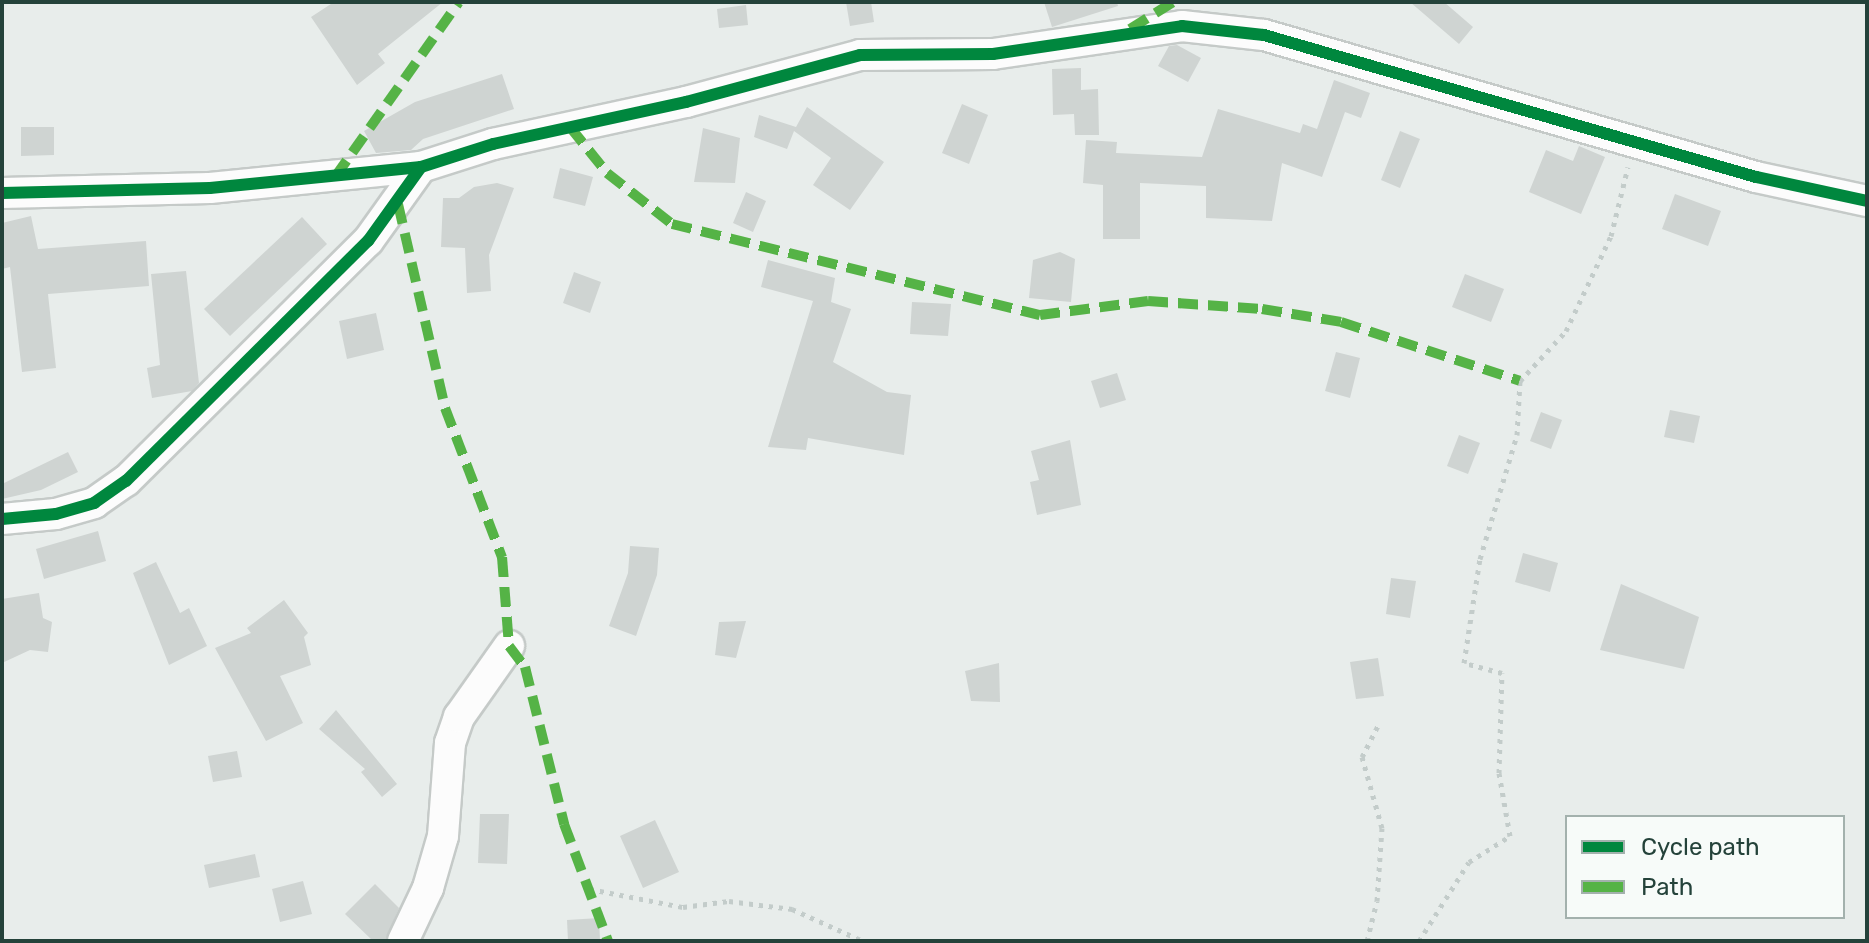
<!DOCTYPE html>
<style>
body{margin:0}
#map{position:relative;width:1869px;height:943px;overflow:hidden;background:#e8edeb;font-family:Rubik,sans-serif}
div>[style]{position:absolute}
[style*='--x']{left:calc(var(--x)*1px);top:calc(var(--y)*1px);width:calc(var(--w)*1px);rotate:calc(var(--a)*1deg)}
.building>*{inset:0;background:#cfd4d2}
.path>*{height:5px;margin-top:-2.5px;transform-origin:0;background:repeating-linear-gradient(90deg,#c3ccca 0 4px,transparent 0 10px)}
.roads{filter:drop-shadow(2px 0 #c5cac8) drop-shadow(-2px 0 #c5cac8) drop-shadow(0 2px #c5cac8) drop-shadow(0 -2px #c5cac8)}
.minor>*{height:30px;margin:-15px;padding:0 15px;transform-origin:15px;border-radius:15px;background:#fcfcfc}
.quiet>*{height:10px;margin-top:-5px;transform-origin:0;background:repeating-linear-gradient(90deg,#55b346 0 20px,transparent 0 30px)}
.cycleway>*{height:12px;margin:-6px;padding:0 6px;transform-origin:6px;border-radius:6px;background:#00873e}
span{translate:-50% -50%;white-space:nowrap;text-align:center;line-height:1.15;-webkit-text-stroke:6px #f7fbf9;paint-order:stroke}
.frame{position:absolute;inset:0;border:4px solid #24423a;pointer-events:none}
.legend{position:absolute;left:1565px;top:815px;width:280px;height:104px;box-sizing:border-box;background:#f7fbf9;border:2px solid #a3b1ad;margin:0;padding:10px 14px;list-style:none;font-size:24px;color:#24423a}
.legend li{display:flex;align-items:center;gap:16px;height:40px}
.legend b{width:40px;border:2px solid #a3b1ad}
</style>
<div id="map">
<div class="building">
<i style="clip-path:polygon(334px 2px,443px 2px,378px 54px,385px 63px,357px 85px,311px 17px)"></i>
<i style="clip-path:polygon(846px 2px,871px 2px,874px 22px,850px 26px)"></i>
<i style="clip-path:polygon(1044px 2px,1117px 2px,1118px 6px,1052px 27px)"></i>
<i style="clip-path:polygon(1410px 2px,1444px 2px,1473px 27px,1459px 44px)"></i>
<i style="clip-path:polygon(746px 5px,748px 25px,719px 28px,717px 9px)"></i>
<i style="clip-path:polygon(1177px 45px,1201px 58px,1188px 82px,1158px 66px,1169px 46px)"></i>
<i style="clip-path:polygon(1081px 68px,1081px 90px,1098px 89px,1099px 135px,1075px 135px,1074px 114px,1053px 115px,1052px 69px)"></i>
<i style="clip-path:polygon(502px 74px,514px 109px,423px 139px,411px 150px,376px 153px,364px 131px,415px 102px)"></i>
<i style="clip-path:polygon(1334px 80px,1370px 93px,1361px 118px,1345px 112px,1322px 177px,1282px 163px,1272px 221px,1206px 218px,1206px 186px,1140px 183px,1140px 239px,1103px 239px,1103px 185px,1083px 183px,1086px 140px,1117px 142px,1116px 153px,1202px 157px,1218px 109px,1300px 133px,1303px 124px,1317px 129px)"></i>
<i style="clip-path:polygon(962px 104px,988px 115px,969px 164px,942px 153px)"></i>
<i style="clip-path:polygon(807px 107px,884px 162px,850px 210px,813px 185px,831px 158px,794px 131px,787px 149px,754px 137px,759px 115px,796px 127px)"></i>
<i style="clip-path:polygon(21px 127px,54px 127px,54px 155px,21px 156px)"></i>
<i style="clip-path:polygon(703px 128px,740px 138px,735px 183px,694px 182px)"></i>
<i style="clip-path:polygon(1400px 131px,1420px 139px,1400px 188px,1381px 180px)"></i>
<i style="clip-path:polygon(1579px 146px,1605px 157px,1581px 214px,1529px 192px,1546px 150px,1573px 161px)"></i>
<i style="clip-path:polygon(560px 168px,593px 177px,585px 206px,553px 198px)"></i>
<i style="clip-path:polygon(497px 183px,514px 188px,489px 255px,491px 291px,467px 293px,465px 248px,441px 247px,443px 198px,459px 198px,474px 187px)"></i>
<i style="clip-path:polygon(746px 192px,766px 201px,753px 232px,733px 223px)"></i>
<i style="clip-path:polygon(1675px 194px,1721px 211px,1708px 246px,1662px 229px)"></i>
<i style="clip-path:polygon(31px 216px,38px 249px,146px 241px,149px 286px,48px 294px,56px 368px,22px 372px,10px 267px,2px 269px,2px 223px)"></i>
<i style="clip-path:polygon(302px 217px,327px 244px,230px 336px,204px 309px)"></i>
<i style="clip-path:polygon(1060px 252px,1075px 259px,1071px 302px,1029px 298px,1033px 260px)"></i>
<i style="clip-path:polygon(768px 260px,835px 278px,831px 302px,851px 309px,833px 362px,887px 392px,911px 395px,904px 455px,808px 438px,806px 450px,768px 447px,813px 301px,761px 287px)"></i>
<i style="clip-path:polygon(186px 271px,199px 383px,192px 391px,152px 398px,147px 368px,160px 365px,151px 274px)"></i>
<i style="clip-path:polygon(574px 272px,601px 282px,590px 313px,563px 303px)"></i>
<i style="clip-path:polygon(1465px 274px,1504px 289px,1491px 322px,1452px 307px)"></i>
<i style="clip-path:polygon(912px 302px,951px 304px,948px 336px,910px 334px)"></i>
<i style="clip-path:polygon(376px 313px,384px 350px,347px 359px,339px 321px)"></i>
<i style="clip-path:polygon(1336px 352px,1360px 358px,1350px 398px,1325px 391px)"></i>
<i style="clip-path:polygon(1117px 373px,1126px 400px,1100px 408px,1091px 381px)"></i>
<i style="clip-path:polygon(1670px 410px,1700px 416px,1694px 443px,1664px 437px)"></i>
<i style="clip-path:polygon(1541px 412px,1562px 420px,1551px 449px,1530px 441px)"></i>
<i style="clip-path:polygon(1459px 435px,1480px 443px,1468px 474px,1447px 466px)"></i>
<i style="clip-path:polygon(1070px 440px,1081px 505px,1037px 515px,1030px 482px,1039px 480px,1031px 451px)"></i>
<i style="clip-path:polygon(68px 452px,78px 472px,41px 490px,2px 499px,2px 484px)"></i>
<i style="clip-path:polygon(98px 531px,106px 561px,44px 579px,36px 549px)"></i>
<i style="clip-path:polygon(630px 546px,659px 548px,657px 575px,636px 636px,609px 626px,628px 573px)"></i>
<i style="clip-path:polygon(1523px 553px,1558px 563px,1550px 592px,1515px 582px)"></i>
<i style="clip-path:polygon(156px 562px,180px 613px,189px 608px,207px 646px,169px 665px,133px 573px)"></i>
<i style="clip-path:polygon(1391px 578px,1416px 581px,1410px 618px,1386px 614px)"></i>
<i style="clip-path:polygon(1621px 584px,1699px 617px,1684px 669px,1600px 650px)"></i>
<i style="clip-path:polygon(39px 593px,43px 618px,52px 622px,48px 652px,30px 650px,2px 663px,2px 599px)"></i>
<i style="clip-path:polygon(284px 600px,308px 633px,304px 637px,311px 665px,280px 676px,303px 723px,266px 741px,215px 648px,251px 633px,247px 628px)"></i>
<i style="clip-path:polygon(746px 621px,736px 658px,715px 655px,719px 622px)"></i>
<i style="clip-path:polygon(1378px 658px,1384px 696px,1356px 699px,1350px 662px)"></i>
<i style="clip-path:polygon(999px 663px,1000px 702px,971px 701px,965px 671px)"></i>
<i style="clip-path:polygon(336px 710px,397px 784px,382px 797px,361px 772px,365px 769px,319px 729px)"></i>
<i style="clip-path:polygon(237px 751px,242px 777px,213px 782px,208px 756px)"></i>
<i style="clip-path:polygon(480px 814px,509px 814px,507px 864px,478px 863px)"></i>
<i style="clip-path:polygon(655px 820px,679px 872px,643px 888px,620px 836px)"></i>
<i style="clip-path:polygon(255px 854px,260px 877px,209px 888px,204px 865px)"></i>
<i style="clip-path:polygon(303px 881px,312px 914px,280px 922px,272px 889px)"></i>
<i style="clip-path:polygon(375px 884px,399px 908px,385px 941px,373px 941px,345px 914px)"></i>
<i style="clip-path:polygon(599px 918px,600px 941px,568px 941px,567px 920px)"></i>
</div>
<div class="path">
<i style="--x:590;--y:889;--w:95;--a:11"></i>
<i style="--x:683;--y:907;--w:46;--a:-7.4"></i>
<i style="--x:729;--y:901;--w:64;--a:7.2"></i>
<i style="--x:792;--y:909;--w:78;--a:24.3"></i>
<i style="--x:1367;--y:941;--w:41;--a:-76"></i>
<i style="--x:1377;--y:901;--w:73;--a:-86.1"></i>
<i style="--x:1382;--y:828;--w:74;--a:-105.7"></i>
<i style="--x:1362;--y:757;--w:35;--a:-63"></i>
<i style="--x:1419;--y:941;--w:93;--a:-57.7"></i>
<i style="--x:1469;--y:862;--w:49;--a:-32.4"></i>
<i style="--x:1510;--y:836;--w:64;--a:-99.9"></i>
<i style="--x:1499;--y:773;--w:100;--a:-88.3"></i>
<i style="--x:1502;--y:673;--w:39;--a:-165"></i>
<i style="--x:1464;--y:663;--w:105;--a:-81.3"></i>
<i style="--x:1480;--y:559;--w:129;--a:-73.4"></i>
<i style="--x:1517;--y:435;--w:54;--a:-86.8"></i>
<i style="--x:1520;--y:381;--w:68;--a:-47.4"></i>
<i style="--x:1566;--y:331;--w:105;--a:-64.7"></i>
<i style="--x:1611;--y:236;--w:71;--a:-76.2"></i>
</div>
<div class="roads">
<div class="minor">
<i style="--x:2;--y:193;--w:208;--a:-1.4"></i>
<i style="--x:210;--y:188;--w:212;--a:-5.7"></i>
<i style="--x:421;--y:167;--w:76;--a:-17.7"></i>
<i style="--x:493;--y:144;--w:198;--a:-12.3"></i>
<i style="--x:686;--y:102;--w:180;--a:-15.1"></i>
<i style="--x:860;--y:55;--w:133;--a:-0.4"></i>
<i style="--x:993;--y:54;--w:191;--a:-8.4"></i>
<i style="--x:1182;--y:26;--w:82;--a:6.3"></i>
<i style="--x:1264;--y:35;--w:512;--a:16.1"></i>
<i style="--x:1756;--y:177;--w:114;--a:12.2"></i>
<i style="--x:2;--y:519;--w:54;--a:-5.3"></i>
<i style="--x:56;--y:514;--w:40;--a:-16"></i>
<i style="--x:94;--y:503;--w:39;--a:-35"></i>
<i style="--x:126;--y:481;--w:341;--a:-44.8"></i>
<i style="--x:368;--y:241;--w:91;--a:-54.4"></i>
<i style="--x:403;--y:941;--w:59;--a:-64.7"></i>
<i style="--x:428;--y:888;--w:54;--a:-73.9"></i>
<i style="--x:443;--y:836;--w:93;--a:-85.7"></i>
<i style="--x:450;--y:743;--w:28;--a:-71"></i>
<i style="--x:459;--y:717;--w:87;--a:-54.8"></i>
</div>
</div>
<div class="quiet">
<i style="--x:1130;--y:29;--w:51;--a:-32.1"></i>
<i style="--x:570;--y:127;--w:59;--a:51.2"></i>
<i style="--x:607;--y:173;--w:83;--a:38.1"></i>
<i style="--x:672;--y:224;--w:379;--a:13.9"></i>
<i style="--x:1040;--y:315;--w:109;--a:-7.4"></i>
<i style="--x:1148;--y:301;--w:114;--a:4"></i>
<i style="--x:1262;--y:309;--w:80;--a:9.3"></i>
<i style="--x:1341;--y:322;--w:188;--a:18.2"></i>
<i style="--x:335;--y:177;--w:214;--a:-54.7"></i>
<i style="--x:398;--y:204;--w:209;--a:77"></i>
<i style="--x:445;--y:408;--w:160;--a:69.1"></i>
<i style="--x:502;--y:557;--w:89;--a:85.5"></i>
<i style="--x:509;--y:646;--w:26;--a:53"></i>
<i style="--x:525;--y:667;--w:162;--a:76"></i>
<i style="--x:564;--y:824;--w:125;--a:69.4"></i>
</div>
<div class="cycleway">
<i style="--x:2;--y:193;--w:208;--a:-1.4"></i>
<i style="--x:210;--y:188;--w:212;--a:-5.7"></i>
<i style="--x:421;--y:167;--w:76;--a:-17.7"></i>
<i style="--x:493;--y:144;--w:198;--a:-12.3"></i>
<i style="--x:686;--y:102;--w:180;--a:-15.1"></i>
<i style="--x:860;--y:55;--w:133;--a:-0.4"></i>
<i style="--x:993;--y:54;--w:191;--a:-8.4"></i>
<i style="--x:1182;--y:26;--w:82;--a:6.3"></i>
<i style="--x:1264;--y:35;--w:512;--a:16.1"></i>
<i style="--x:1756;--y:177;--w:114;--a:12.2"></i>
<i style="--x:2;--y:519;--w:54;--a:-5.3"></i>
<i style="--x:56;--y:514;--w:40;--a:-16"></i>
<i style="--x:94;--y:503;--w:39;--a:-35"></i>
<i style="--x:126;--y:481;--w:341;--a:-44.8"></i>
<i style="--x:368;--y:241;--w:91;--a:-54.4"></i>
</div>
<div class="frame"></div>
<ul class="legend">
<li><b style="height:10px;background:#00873e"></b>Cycle path</li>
<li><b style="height:10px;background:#55b346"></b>Path</li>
</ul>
</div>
